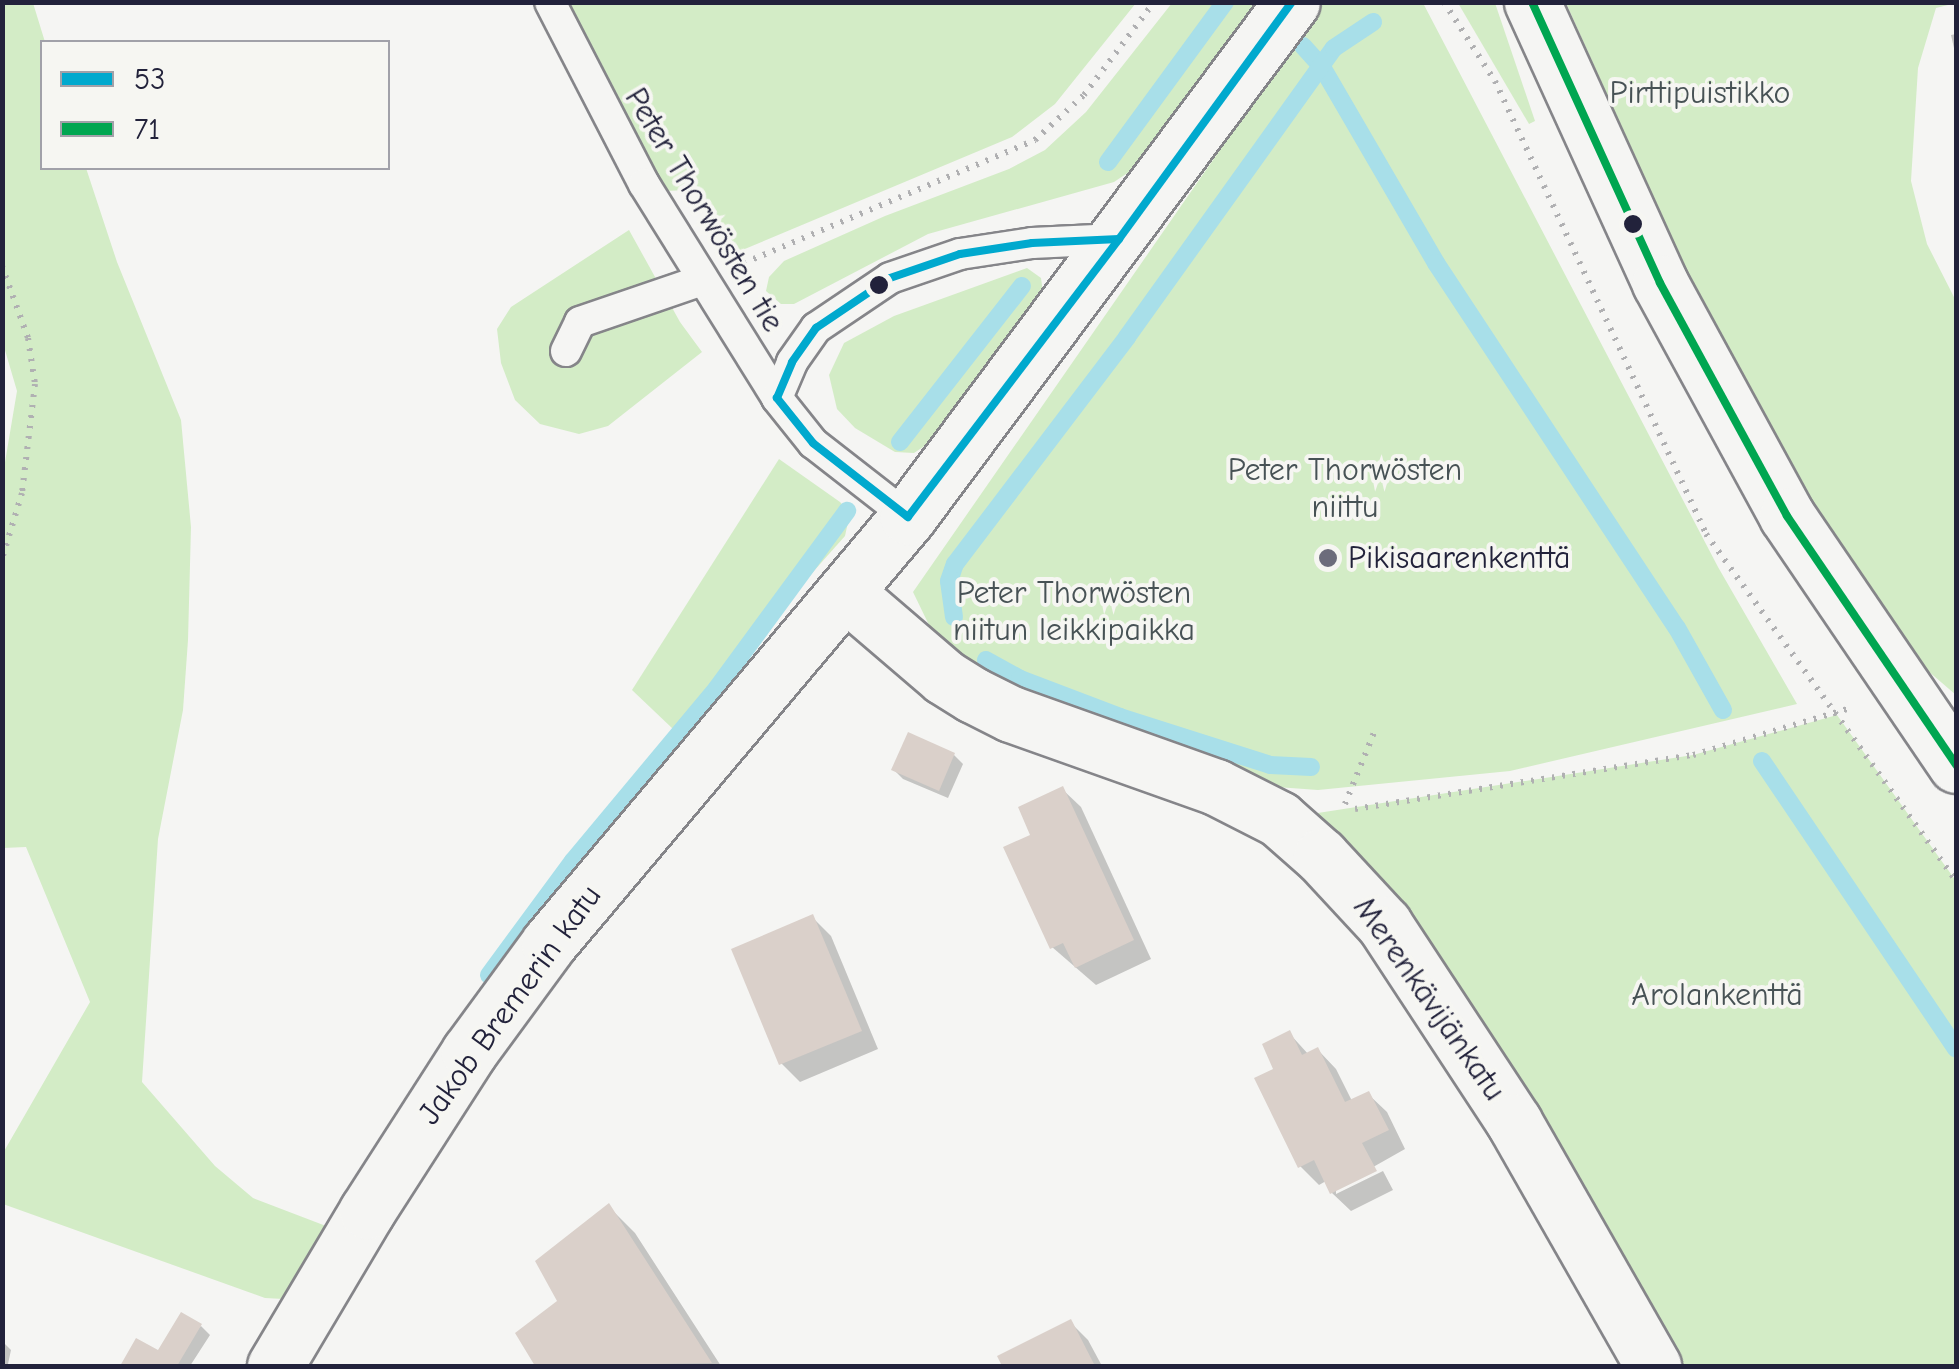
<!DOCTYPE html>
<meta charset="utf-8">
<style>
body{margin:0}
#map{position:relative;width:1959px;height:1369px;overflow:hidden;background:#f5f5f3;font-family:"Comic Neue",sans-serif}
div>[style]{position:absolute}
[style*='--x']{left:calc(var(--x)*1px);top:calc(var(--y)*1px);width:calc(var(--w)*1px);rotate:calc(var(--a)*1deg)}
.green>*{inset:0;background:#d3ecc6}
.shadow>*{inset:0;background:#0003}
.stream>*{height:18px;margin:-9px;padding:0 9px;transform-origin:9px;border-radius:9px;background:#a8dfe9}
.building>*{inset:0;background:#dad0ca}
.path>*{height:6px;margin-top:-3px;transform-origin:0;background:repeating-linear-gradient(90deg,#b0b0b2 0 2.5px,transparent 0 10.5px)}
.roads{filter:drop-shadow(2px 0 #858589) drop-shadow(-2px 0 #858589) drop-shadow(0 2px #858589) drop-shadow(0 -2px #858589)}
.service>*{height:30px;margin:-15px;padding:0 15px;transform-origin:15px;border-radius:15px;background:#f5f5f3}
.minor>*{height:55px;margin:-27.5px;padding:0 27.5px;transform-origin:27.5px;border-radius:27.5px;background:#f5f5f3}
.tertiary>*{height:55px;margin:-27.5px;padding:0 27.5px;transform-origin:27.5px;border-radius:27.5px;background:#f5f5f3}
.bus-1>*{height:8px;margin:-4px;padding:0 4px;transform-origin:4px;border-radius:4px;background:#00a9ce}
.bus-2>*{height:8px;margin:-4px;padding:0 4px;transform-origin:4px;border-radius:4px;background:#00a651}
.dots>*{width:28px;height:28px;translate:-50% -50%;box-sizing:border-box;border:5px solid #f6f6f2;border-radius:50%}
span{translate:-50% -50%;white-space:nowrap;text-align:center;line-height:1.15;-webkit-text-stroke:8px #f6f6f2;paint-order:stroke}
.park-label{font-size:32px;color:#475255}
.street-label{font-size:32px;color:#22223b}
.poi-label{font-size:32px;color:#22223b}
.left{translate:0 -50%;text-align:left}
.frame{position:absolute;inset:0;border:5px solid #22223b;pointer-events:none}
.legend{position:absolute;left:40px;top:40px;width:350px;height:130px;box-sizing:border-box;background:#f6f6f2;border:2px solid #a1a1a9;margin:0;padding:12px 18px;list-style:none;font-size:30px;color:#22223b}
.legend li{display:flex;align-items:center;gap:20px;height:50px}
.legend b{width:50px;border:2px solid #a1a1a9}
</style>
<div id="map">
<div class="green">
<i style="clip-path:polygon(3px 3px,33px 3px,45px 42px,42px 168px,86px 168px,117px 262px,181px 420px,191px 527px,188px 640px,183px 710px,158px 839px,142px 1082px,215px 1166px,253px 1198px,326px 1226px,284px 1299px,265px 1298px,3px 1204px,3px 1153px,90px 1002px,26px 847px,3px 848px,2px 480px,17px 391px,2px 340px)"></i>
<i style="clip-path:polygon(566px 3px,1136px 3px,1055px 104px,1012px 137px,740px 251px,692px 190px,663px 191px)"></i>
<i style="clip-path:polygon(1172px 3px,1259px 3px,1138px 166px,1114px 182px,928px 234px,794px 304px,781px 304px,766px 291px,769px 277px,784px 261px,885px 216px,1009px 169px,1045px 150px,1086px 112px)"></i>
<i style="clip-path:polygon(1322px 3px,1423px 3px,1718px 567px,1797px 704px,1510px 771px,1318px 790px,1262px 786px,1013px 698px,944px 656px,913px 592px)"></i>
<i style="clip-path:polygon(1458px 3px,1495px 3px,1535px 121px,1529px 124px)"></i>
<i style="clip-path:polygon(1566px 3px,1956px 3px,1936px 8px,1918px 68px,1911px 181px,1927px 244px,1956px 301px,1956px 695px,1920px 664px,1847px 561px,1765px 420px,1680px 258px)"></i>
<i style="clip-path:polygon(629px 230px,680px 322px,702px 352px,608px 426px,579px 434px,540px 424px,515px 400px,501px 363px,497px 329px,511px 307px)"></i>
<i style="clip-path:polygon(1027px 268px,1041px 278px,1043px 293px,926px 445px,914px 453px,895px 452px,855px 428px,837px 409px,829px 375px,844px 343px,894px 316px)"></i>
<i style="clip-path:polygon(779px 459px,840px 502px,850px 513px,845px 536px,673px 729px,632px 690px)"></i>
<i style="clip-path:polygon(1837px 715px,1956px 881px,1956px 1366px,1653px 1366px,1514px 1122px,1279px 819px,1693px 755px)"></i>
</div>
<div class="shadow">
<i style="clip-path:polygon(1956px 34px,1956px 57px,1951px 35px)"></i>
<i style="clip-path:polygon(909px 736px,954px 755px,963px 764px,948px 798px,903px 779px,894px 770px)"></i>
<i style="clip-path:polygon(1062px 789px,1081px 807px,1151px 959px,1096px 985px,1052px 947px,1034px 836px)"></i>
<i style="clip-path:polygon(812px 917px,831px 936px,878px 1049px,800px 1082px,781px 1063px)"></i>
<i style="clip-path:polygon(1289px 1033px,1309px 1055px,1318px 1050px,1336px 1069px,1352px 1101px,1368px 1094px,1387px 1112px,1405px 1149px,1336px 1188px,1336px 1194px,1383px 1171px,1393px 1190px,1351px 1211px,1332px 1193px,1326px 1181px,1319px 1185px,1300px 1166px,1277px 1070px)"></i>
<i style="clip-path:polygon(608px 1206px,635px 1233px,721px 1366px,538px 1366px,518px 1333px,561px 1302px)"></i>
<i style="clip-path:polygon(1070px 1322px,1088px 1340px,1102px 1366px,1005px 1366px,1000px 1357px)"></i>
<i style="clip-path:polygon(201px 1326px,210px 1335px,190px 1366px,123px 1366px,137px 1341px,158px 1353px)"></i>
<i style="clip-path:polygon(2px 1341px,11px 1350px,8px 1364px,26px 1366px,2px 1366px)"></i>
</div>
<div class="stream">
<i style="--x:1303;--y:46;--w:28;--a:48"></i>
<i style="--x:1322;--y:67;--w:227;--a:59.8"></i>
<i style="--x:1436;--y:263;--w:437;--a:56.6"></i>
<i style="--x:1677;--y:628;--w:94;--a:60.7"></i>
<i style="--x:1108;--y:162;--w:198;--a:-53.8"></i>
<i style="--x:900;--y:442;--w:198;--a:-52"></i>
<i style="--x:954;--y:617;--w:36;--a:-98"></i>
<i style="--x:949;--y:581;--w:18;--a:-71"></i>
<i style="--x:955;--y:564;--w:285;--a:-52.8"></i>
<i style="--x:1127;--y:337;--w:355;--a:-54.4"></i>
<i style="--x:1334;--y:48;--w:47;--a:-33.7"></i>
<i style="--x:986;--y:660;--w:39;--a:29"></i>
<i style="--x:1020;--y:679;--w:107;--a:20.8"></i>
<i style="--x:1120;--y:717;--w:157;--a:17.7"></i>
<i style="--x:1270;--y:765;--w:41;--a:2.8"></i>
<i style="--x:1762;--y:761;--w:347;--a:56"></i>
<i style="--x:489;--y:975;--w:142;--a:-53.6"></i>
<i style="--x:573;--y:861;--w:225;--a:-50.2"></i>
<i style="--x:717;--y:688;--w:220;--a:-53.7"></i>
</div>
<div class="building">
<i style="clip-path:polygon(908px 732px,955px 753px,939px 791px,891px 770px)"></i>
<i style="clip-path:polygon(1063px 786px,1134px 940px,1075px 968px,1063px 943px,1050px 949px,1003px 847px,1030px 835px,1018px 807px)"></i>
<i style="clip-path:polygon(813px 914px,862px 1031px,779px 1065px,731px 949px)"></i>
<i style="clip-path:polygon(1290px 1030px,1302px 1055px,1318px 1047px,1345px 1102px,1369px 1091px,1389px 1130px,1362px 1143px,1377px 1171px,1330px 1194px,1314px 1160px,1298px 1168px,1254px 1078px,1273px 1069px,1262px 1044px)"></i>
<i style="clip-path:polygon(609px 1203px,712px 1363px,535px 1366px,515px 1333px,557px 1301px,535px 1261px)"></i>
<i style="clip-path:polygon(181px 1312px,202px 1324px,177px 1366px,120px 1366px,136px 1338px,158px 1350px)"></i>
<i style="clip-path:polygon(1071px 1319px,1095px 1366px,1002px 1366px,997px 1356px)"></i>
</div>
<div class="path">
<i style="--x:1444;--y:2;--w:94;--a:57.2"></i>
<i style="--x:1495;--y:81;--w:500;--a:65"></i>
<i style="--x:1706;--y:534;--w:428;--a:54.2"></i>
<i style="--x:744;--y:263;--w:316;--a:-22.9"></i>
<i style="--x:1035;--y:140;--w:67;--a:-42.6"></i>
<i style="--x:1084;--y:95;--w:116;--a:-53"></i>
<i style="--x:2;--y:266;--w:77;--a:70.1"></i>
<i style="--x:28;--y:338;--w:47;--a:81.3"></i>
<i style="--x:35;--y:384;--w:110;--a:96.8"></i>
<i style="--x:22;--y:493;--w:69;--a:106.9"></i>
<i style="--x:1345;--y:804;--w:80;--a:-67.9"></i>
<i style="--x:1355;--y:809;--w:342;--a:-9.1"></i>
<i style="--x:1693;--y:755;--w:165;--a:-16.6"></i>
</div>
<div class="roads">
<div class="service">
<i style="--x:550;--y:2;--w:205;--a:62.7"></i>
<i style="--x:644;--y:184;--w:252;--a:58.1"></i>
<i style="--x:777;--y:398;--w:58;--a:51.3"></i>
<i style="--x:813;--y:443;--w:120;--a:37.9"></i>
<i style="--x:566;--y:351;--w:32;--a:-64"></i>
<i style="--x:580;--y:322;--w:130;--a:-18.9"></i>
<i style="--x:777;--y:398;--w:39;--a:-67"></i>
<i style="--x:792;--y:362;--w:42;--a:-54.8"></i>
<i style="--x:816;--y:328;--w:89;--a:-34"></i>
<i style="--x:890;--y:278;--w:74;--a:-18.9"></i>
<i style="--x:960;--y:254;--w:73;--a:-8.7"></i>
<i style="--x:1032;--y:243;--w:85;--a:-2.7"></i>
</div>
<div class="minor">
<i style="--x:845;--y:592;--w:130;--a:40.6"></i>
<i style="--x:944;--y:677;--w:34;--a:32"></i>
<i style="--x:973;--y:695;--w:42;--a:26.6"></i>
<i style="--x:1011;--y:714;--w:218;--a:19.6"></i>
<i style="--x:1216;--y:787;--w:71;--a:26.9"></i>
<i style="--x:1279;--y:819;--w:56;--a:41.4"></i>
<i style="--x:1321;--y:856;--w:93;--a:47.2"></i>
<i style="--x:1384;--y:924;--w:237;--a:56.7"></i>
<i style="--x:1514;--y:1122;--w:281;--a:60.3"></i>
<i style="--x:275;--y:1366;--w:180;--a:-59.3"></i>
<i style="--x:367;--y:1211;--w:189;--a:-57.3"></i>
<i style="--x:469;--y:1052;--w:135;--a:-53.7"></i>
<i style="--x:549;--y:943;--w:557;--a:-49.88"></i>
<i style="--x:908;--y:517;--w:642;--a:-53.29"></i>
</div>
<div class="tertiary">
<i style="--x:1532;--y:2;--w:309;--a:65.5"></i>
<i style="--x:1660;--y:283;--w:265;--a:61.4"></i>
<i style="--x:1787;--y:516;--w:301;--a:55.8"></i>
</div>
</div>
<div class="bus-1">
<i style="--x:1119;--y:239;--w:349;--a:127.2"></i>
<i style="--x:908;--y:517;--w:120;--a:-142.1"></i>
<i style="--x:813;--y:443;--w:58;--a:-128.7"></i>
<i style="--x:777;--y:398;--w:39;--a:-67"></i>
<i style="--x:792;--y:362;--w:42;--a:-54.8"></i>
<i style="--x:816;--y:328;--w:89;--a:-34"></i>
<i style="--x:890;--y:278;--w:74;--a:-18.9"></i>
<i style="--x:960;--y:254;--w:73;--a:-8.7"></i>
<i style="--x:1032;--y:243;--w:87;--a:-2.6"></i>
<i style="--x:1119;--y:239;--w:293;--a:-53.9"></i>
</div>
<div class="bus-2">
<i style="--x:1532;--y:2;--w:309;--a:65.5"></i>
<i style="--x:1660;--y:283;--w:265;--a:61.4"></i>
<i style="--x:1787;--y:516;--w:301;--a:55.8"></i>
</div>
<div class="dots">
<i style="left:1633px;top:224px;background:#22223b"></i>
<i style="left:879px;top:285px;background:#22223b"></i>
<i style="left:1328px;top:558px;background:#6c6c7b"></i>
</div>
<div class="park-label">
<span style="left:1700px;top:93px">Pirttipuistikko</span>
<span style="left:1345px;top:489px">Peter Thorwösten<br>niittu</span>
<span style="left:1074px;top:612px">Peter Thorwösten<br>niitun leikkipaikka</span>
<span style="left:1717px;top:995px">Arolankenttä</span>
</div>
<div class="street-label">
<span style="left:704px;top:210px;rotate:59deg">Peter Thorwösten tie</span>
<span style="left:1429px;top:999px;rotate:55deg">Merenkävijänkatu</span>
<span style="left:510px;top:1005px;rotate:-54deg">Jakob Bremerin katu</span>
</div>
<div class="poi-label">
<span class="left" style="left:1348px;top:558px">Pikisaarenkenttä</span>
</div>
<div class="frame"></div>
<ul class="legend">
<li><b style="height:12px;background:#00a9ce"></b>53</li>
<li><b style="height:12px;background:#00a651"></b>71</li>
</ul>
</div>
